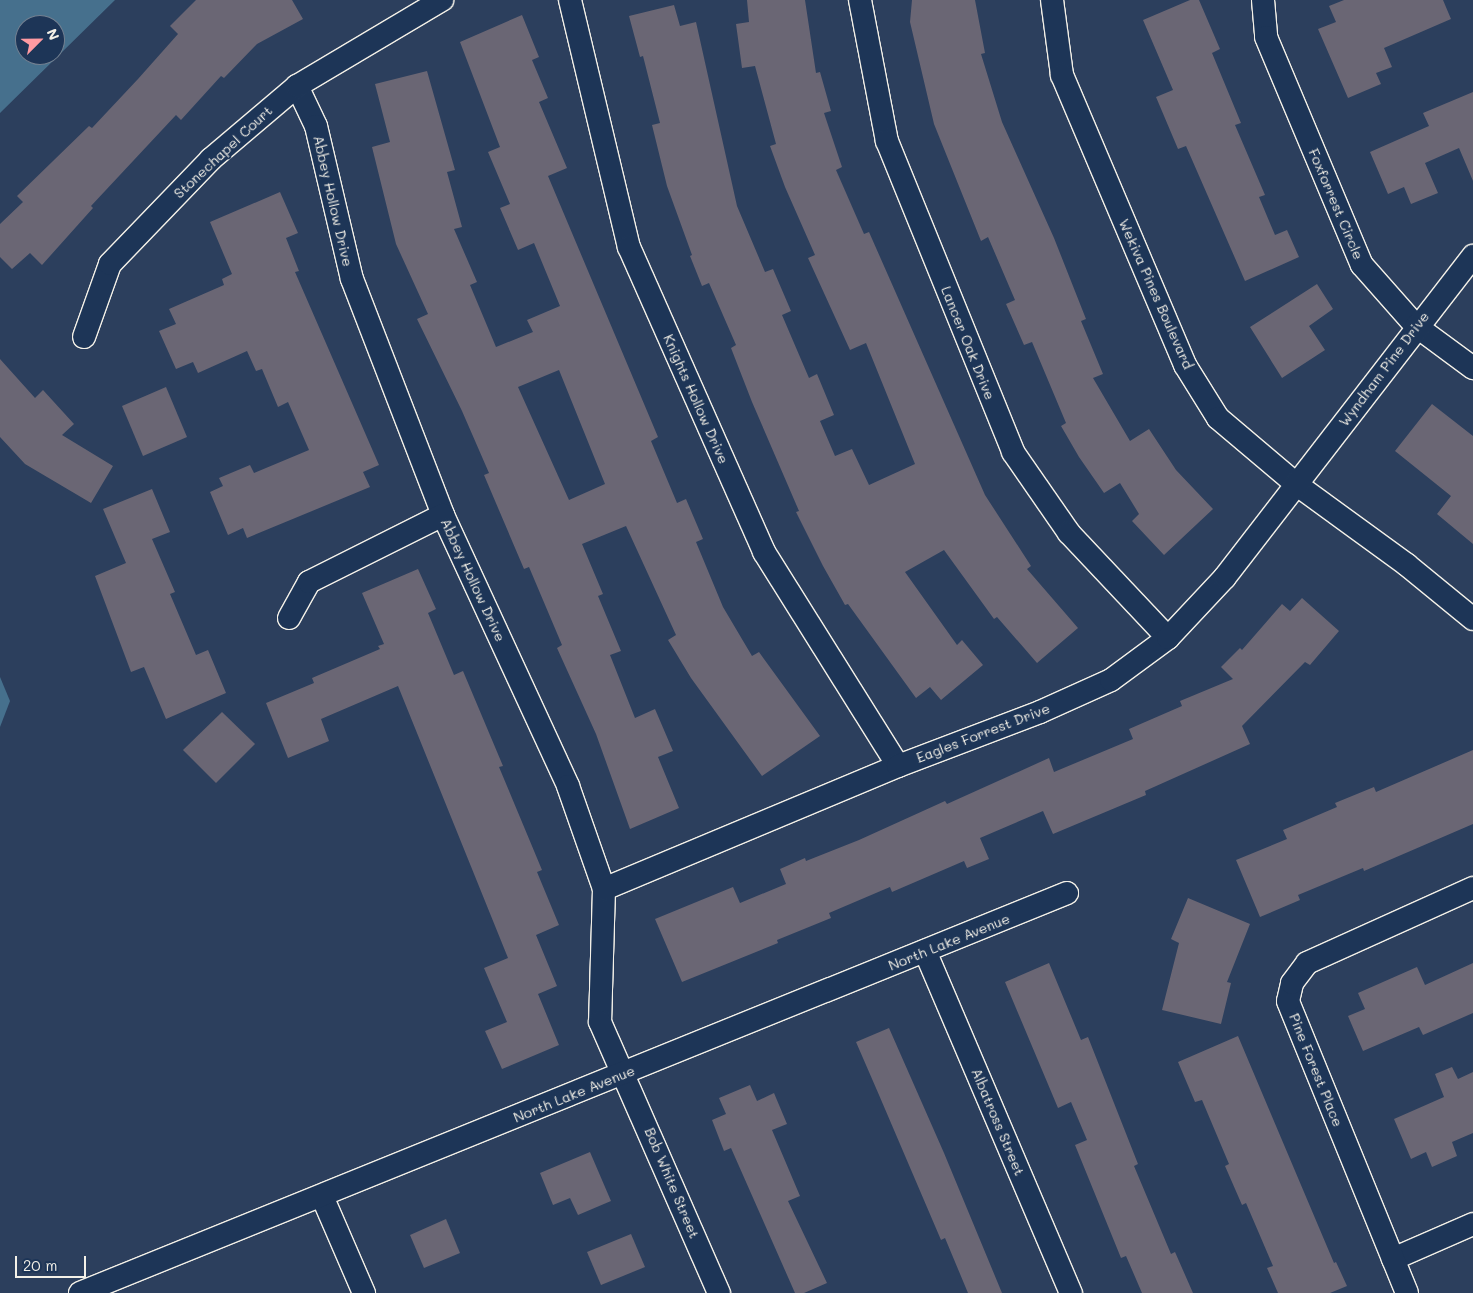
<!DOCTYPE html>
<style>
body{margin:0}
#map{position:relative;width:1473px;height:1293px;overflow:hidden;background:#2c3f5d;font-family:Mali,sans-serif}
div>[style]{position:absolute}
[style*='--x']{left:calc(var(--x)*1px);top:calc(var(--y)*1px);width:calc(var(--w)*1px);rotate:calc(var(--a)*1deg)}
.water>*{inset:0;background:#46708d}
.building>*{inset:0;background:#6a6674}
.roads{filter:drop-shadow(1px 0 #f4f1e8) drop-shadow(-1px 0 #f4f1e8) drop-shadow(0 1px #f4f1e8) drop-shadow(0 -1px #f4f1e8)}
.minor>*{height:22px;margin:-11px;padding:0 11px;transform-origin:11px;border-radius:11px;background:#1d3557}
span{translate:-50% -50%;white-space:nowrap;text-align:center;line-height:1.15;-webkit-text-stroke:4px #1d3557;paint-order:stroke}
.street-label{font-size:14px;color:#f4f1e8}
.north{position:absolute;left:15px;top:15px;width:50px;height:50px;box-sizing:border-box;background:#1d3557;border:1px solid #738091;border-radius:50%;rotate:67deg;font-size:14px;font-weight:700;line-height:20px;text-align:center;color:#f4f1e8}
.north::after{content:'';display:block;margin:auto;width:18px;height:22px;background:#ff9aa2;clip-path:polygon(50% 0,100% 100%,50% 72%,0 100%)}
.scale{position:absolute;left:15px;top:1256px;width:71px;height:22px;box-sizing:border-box;border:2px solid #f4f1e8;border-top:0;padding-left:6px;font-size:15px;line-height:18px;white-space:nowrap;color:#f4f1e8;-webkit-text-stroke:4px #1d3557;paint-order:stroke}
</style>
<div id="map">
<div class="water">
<i style="clip-path:polygon(evenodd,0 0,115px 0,0 113px,0 0,25px 25px,55px 25px,55px 55px,25px 55px,25px 25px)"></i>
<i style="clip-path:polygon(0 677px,10px 701px,0 727px)"></i>
</div>
<div class="building">
<i style="clip-path:polygon(196px 0,292px 0,303px 19px,257px 44px,224px 78px,221px 76px,181px 120px,176px 115px,91px 206px,93px 208px,42px 265px,30px 253px,12px 269px,0 257px,0 224px,23px 202px,17px 196px,89px 126px,92px 128px,138px 79px,178px 34px,170px 26px)"></i>
<i style="clip-path:polygon(747px 0,805px 0,816px 73px,820px 72px,831px 111px,824px 113px,842px 167px,836px 170px,864px 234px,869px 232px,985px 495px,1031px 566px,1027px 569px,1078px 628px,1037px 663px,997px 617px,994px 619px,944px 550px,905px 572px,957px 645px,962px 640px,983px 665px,941px 700px,930px 687px,916px 698px,848px 604px,845px 605px,823px 566px,796px 512px,799px 511px,752px 402px,731px 348px,736px 345px,709px 283px,702px 286px,690px 256px,692px 255px,667px 186px,652px 125px,660px 123px,643px 56px,640px 57px,629px 16px,674px 5px,680px 26px,696px 22px,737px 206px,765px 272px,773px 269px,791px 311px,782px 315px,809px 378px,817px 374px,834px 415px,820px 421px,835px 456px,852px 449px,869px 485px,915px 464px,866px 343px,850px 350px,808px 258px,815px 255px,785px 187px,770px 146px,776px 144px,755px 66px,742px 68px,736px 24px,749px 22px)"></i>
<i style="clip-path:polygon(912px 0,975px 0,985px 53px,981px 54px,1002px 122px,1054px 238px,1086px 319px,1081px 321px,1103px 374px,1093px 378px,1130px 441px,1149px 429px,1176px 470px,1213px 509px,1164px 555px,1132px 521px,1139px 514px,1120px 483px,1104px 493px,1079px 457px,1061px 426px,1066px 423px,1032px 342px,1024px 345px,1006px 304px,1015px 300px,988px 237px,981px 241px,934px 124px,910px 22px)"></i>
<i style="clip-path:polygon(1190px 0,1199px 0,1220px 49px,1212px 53px,1241px 123px,1235px 125px,1265px 195px,1259px 197px,1275px 235px,1287px 230px,1299px 257px,1245px 281px,1186px 146px,1178px 149px,1156px 97px,1173px 90px,1143px 20px)"></i>
<i style="clip-path:polygon(1344px 0,1443px 0,1451px 19px,1384px 48px,1392px 67px,1376px 73px,1381px 84px,1348px 98px,1318px 29px,1336px 22px,1329px 6px)"></i>
<i style="clip-path:polygon(evenodd,522px 15px,539px 57px,532px 60px,548px 98px,539px 102px,567px 168px,548px 176px,658px 437px,651px 441px,677px 503px,686px 499px,703px 539px,696px 542px,723px 607px,752px 656px,759px 652px,820px 736px,762px 776px,691px 678px,668px 640px,676px 635px,626px 526px,582px 544px,603px 594px,598px 596px,621px 651px,610px 655px,635px 718px,655px 709px,673px 751px,658px 757px,679px 808px,630px 829px,596px 734px,557px 648px,562px 645px,529px 567px,524px 569px,484px 475px,489px 473px,462px 411px,417px 319px,428px 314px,396px 244px,372px 147px,390px 142px,375px 84px,427px 71px,455px 170px,447px 172px,462px 227px,454px 229px,477px 282px,470px 285px,496px 347px,533px 332px,527px 320px,560px 306px,534px 243px,518px 250px,500px 208px,510px 204px,488px 152px,500px 147px,460px 42px,522px 15px,559px 370px,605px 484px,569px 500px,518px 387px,559px 370px)"></i>
<i style="clip-path:polygon(1473px 92px,1473px 181px,1459px 148px,1425px 163px,1438px 193px,1411px 204px,1404px 187px,1388px 194px,1370px 152px,1429px 126px,1423px 113px)"></i>
<i style="clip-path:polygon(280px 192px,298px 233px,286px 238px,299px 271px,295px 272px,379px 465px,363px 472px,370px 487px,247px 538px,243px 528px,228px 535px,210px 492px,223px 486px,219px 478px,250px 465px,254px 473px,309px 450px,288px 402px,278px 407px,262px 369px,256px 371px,247px 351px,198px 373px,193px 362px,176px 369px,159px 331px,176px 324px,169px 309px,224px 285px,222px 279px,232px 274px,210px 222px)"></i>
<i style="clip-path:polygon(1317px 284px,1333px 309px,1309px 326px,1325px 350px,1282px 378px,1250px 327px)"></i>
<i style="clip-path:polygon(0 359px,35px 398px,43px 390px,74px 424px,62px 435px,113px 466px,91px 503px,25px 464px,0 437px)"></i>
<i style="clip-path:polygon(166px 387px,187px 437px,143px 456px,122px 406px)"></i>
<i style="clip-path:polygon(1432px 404px,1473px 436px,1473px 544px,1437px 514px,1451px 496px,1395px 451px)"></i>
<i style="clip-path:polygon(152px 489px,170px 532px,152px 539px,175px 592px,170px 594px,196px 655px,208px 650px,226px 693px,166px 719px,144px 667px,131px 672px,95px 576px,126px 563px,103px 509px)"></i>
<i style="clip-path:polygon(418px 569px,436px 609px,428px 613px,454px 675px,463px 671px,503px 766px,499px 767px,542px 870px,537px 872px,559px 925px,536px 935px,557px 986px,538px 994px,559px 1045px,502px 1069px,485px 1031px,507px 1022px,484px 968px,508px 958px,398px 686px,321px 719px,329px 741px,288px 758px,266px 703px,314px 683px,312px 678px,380px 649px,378px 646px,384px 644px,362px 593px)"></i>
<i style="clip-path:polygon(1302px 598px,1339px 631px,1310px 665px,1305px 662px,1242px 726px,1250px 744px,1145px 791px,1146px 795px,1053px 834px,1043px 811px,980px 838px,989px 859px,967px 868px,964px 861px,892px 892px,890px 887px,829px 913px,831px 918px,777px 940px,778px 943px,682px 982px,655px 919px,733px 887px,740px 903px,786px 884px,780px 869px,805px 858px,806px 861px,859px 840px,945px 801px,947px 804px,1049px 758px,1054px 772px,1133px 739px,1129px 729px,1182px 706px,1180px 701px,1233px 679px,1221px 667px,1240px 648px,1242px 650px,1282px 604px,1290px 611px)"></i>
<i style="clip-path:polygon(222px 712px,255px 744px,216px 783px,183px 750px)"></i>
<i style="clip-path:polygon(1473px 750px,1473px 824px,1364px 871px,1363px 868px,1298px 895px,1300px 900px,1260px 917px,1236px 860px,1287px 839px,1283px 830px,1337px 807px,1335px 803px,1374px 787px,1376px 792px)"></i>
<i style="clip-path:polygon(1188px 898px,1250px 924px,1227px 982px,1231px 983px,1221px 1024px,1162px 1010px,1179px 943px,1171px 939px)"></i>
<i style="clip-path:polygon(1049px 963px,1081px 1040px,1088px 1037px,1138px 1164px,1134px 1166px,1171px 1254px,1175px 1252px,1193px 1293px,1142px 1293px,1126px 1256px,1121px 1258px,1075px 1145px,1087px 1140px,1071px 1102px,1058px 1108px,1005px 982px)"></i>
<i style="clip-path:polygon(1473px 963px,1473px 1013px,1423px 1035px,1419px 1027px,1363px 1051px,1348px 1016px,1365px 1009px,1358px 993px,1417px 967px,1425px 985px)"></i>
<i style="clip-path:polygon(889px 1028px,944px 1153px,1002px 1293px,968px 1293px,945px 1238px,941px 1240px,879px 1095px,856px 1042px)"></i>
<i style="clip-path:polygon(1238px 1036px,1334px 1263px,1336px 1262px,1347px 1286px,1330px 1293px,1278px 1293px,1267px 1268px,1273px 1266px,1246px 1203px,1242px 1205px,1225px 1166px,1229px 1164px,1202px 1100px,1195px 1102px,1178px 1062px)"></i>
<i style="clip-path:polygon(1452px 1067px,1458px 1079px,1473px 1072px,1473px 1133px,1452px 1142px,1457px 1156px,1432px 1167px,1426px 1152px,1411px 1159px,1394px 1119px,1444px 1097px,1435px 1074px)"></i>
<i style="clip-path:polygon(750px 1085px,757px 1101px,774px 1093px,787px 1124px,772px 1130px,800px 1196px,788px 1201px,827px 1283px,804px 1293px,795px 1293px,731px 1148px,724px 1151px,712px 1120px,726px 1114px,719px 1098px)"></i>
<i style="clip-path:polygon(590px 1152px,611px 1201px,578px 1215px,570px 1198px,553px 1205px,540px 1173px)"></i>
<i style="clip-path:polygon(446px 1219px,460px 1253px,424px 1268px,410px 1235px)"></i>
<i style="clip-path:polygon(631px 1234px,645px 1267px,601px 1285px,587px 1252px)"></i>
</div>
<div class="roads">
<div class="minor">
<i style="--x:570;--y:0;--w:254;--a:76.6"></i>
<i style="--x:629;--y:247;--w:334;--a:66.1"></i>
<i style="--x:764;--y:552;--w:252;--a:57.9"></i>
<i style="--x:860;--y:0;--w:144;--a:79.2"></i>
<i style="--x:887;--y:141;--w:336;--a:67.9"></i>
<i style="--x:1013;--y:452;--w:98;--a:55.3"></i>
<i style="--x:1069;--y:533;--w:144;--a:46.7"></i>
<i style="--x:1052;--y:0;--w:76;--a:82.4"></i>
<i style="--x:1062;--y:75;--w:315;--a:67"></i>
<i style="--x:1185;--y:365;--w:62;--a:58.1"></i>
<i style="--x:1218;--y:418;--w:102;--a:40.2"></i>
<i style="--x:1296;--y:484;--w:137;--a:36.1"></i>
<i style="--x:1407;--y:565;--w:85;--a:39.3"></i>
<i style="--x:1263;--y:0;--w:37;--a:85"></i>
<i style="--x:1266;--y:37;--w:247;--a:67.2"></i>
<i style="--x:1362;--y:265;--w:81;--a:48.5"></i>
<i style="--x:1416;--y:326;--w:71;--a:36.4"></i>
<i style="--x:297;--y:86;--w:44;--a:64.6"></i>
<i style="--x:316;--y:126;--w:157;--a:76.8"></i>
<i style="--x:352;--y:279;--w:253;--a:68.9"></i>
<i style="--x:443;--y:515;--w:298;--a:65.2"></i>
<i style="--x:568;--y:786;--w:109;--a:70.7"></i>
<i style="--x:604;--y:889;--w:133;--a:91.7"></i>
<i style="--x:600;--y:1022;--w:296;--a:66.3"></i>
<i style="--x:84;--y:337;--w:77;--a:-70.4"></i>
<i style="--x:110;--y:264;--w:146;--a:-46.1"></i>
<i style="--x:211;--y:159;--w:113;--a:-40.3"></i>
<i style="--x:297;--y:86;--w:169;--a:-30.7"></i>
<i style="--x:289;--y:618;--w:41;--a:-60.9"></i>
<i style="--x:309;--y:582;--w:150;--a:-26.6"></i>
<i style="--x:604;--y:889;--w:319;--a:-22.7"></i>
<i style="--x:898;--y:766;--w:152;--a:-20.8"></i>
<i style="--x:1040;--y:712;--w:78;--a:-24.3"></i>
<i style="--x:1111;--y:680;--w:71;--a:-36.4"></i>
<i style="--x:1168;--y:638;--w:83;--a:-46.9"></i>
<i style="--x:1225;--y:577;--w:406;--a:-52.3"></i>
<i style="--x:925;--y:951;--w:372;--a:66.9"></i>
<i style="--x:322;--y:1196;--w:106;--a:66.6"></i>
<i style="--x:1393;--y:1259;--w:87;--a:-23.6"></i>
<i style="--x:80;--y:1293;--w:1065;--a:-22.06"></i>
<i style="--x:1407;--y:1293;--w:315;--a:-112.2"></i>
<i style="--x:1288;--y:1001;--w:18;--a:-77"></i>
<i style="--x:1292;--y:983;--w:25;--a:-53"></i>
<i style="--x:1307;--y:963;--w:182;--a:-24.3"></i>
</div>
</div>
<div class="street-label">
<span style="left:223px;top:152px;rotate:-43deg">Stonechapel Court</span>
<span style="left:333px;top:201px;rotate:77deg">Abbey Hollow Drive</span>
<span style="left:1336px;top:204px;rotate:67deg">Foxforrest Circle</span>
<span style="left:1156px;top:294px;rotate:66deg">Wekiva Pines Boulevard</span>
<span style="left:968px;top:343px;rotate:68deg">Lancer Oak Drive</span>
<span style="left:1384px;top:369px;rotate:-53deg">Wyndham Pine Drive</span>
<span style="left:696px;top:399px;rotate:66deg">Knights Hollow Drive</span>
<span style="left:473px;top:580px;rotate:65deg">Abbey Hollow Drive</span>
<span style="left:983px;top:733px;rotate:-21deg">Eagles Forrest Drive</span>
<span style="left:949px;top:942px;rotate:-22deg">North Lake Avenue</span>
<span style="left:1316px;top:1070px;rotate:68deg">Pine Forest Place</span>
<span style="left:574px;top:1094px;rotate:-22deg">North Lake Avenue</span>
<span style="left:998px;top:1122px;rotate:67deg">Albatross Street</span>
<span style="left:672px;top:1183px;rotate:67deg">Bob White Street</span>
</div>
<div class="north">N</div>
<div class="scale">20 m</div>
</div>
